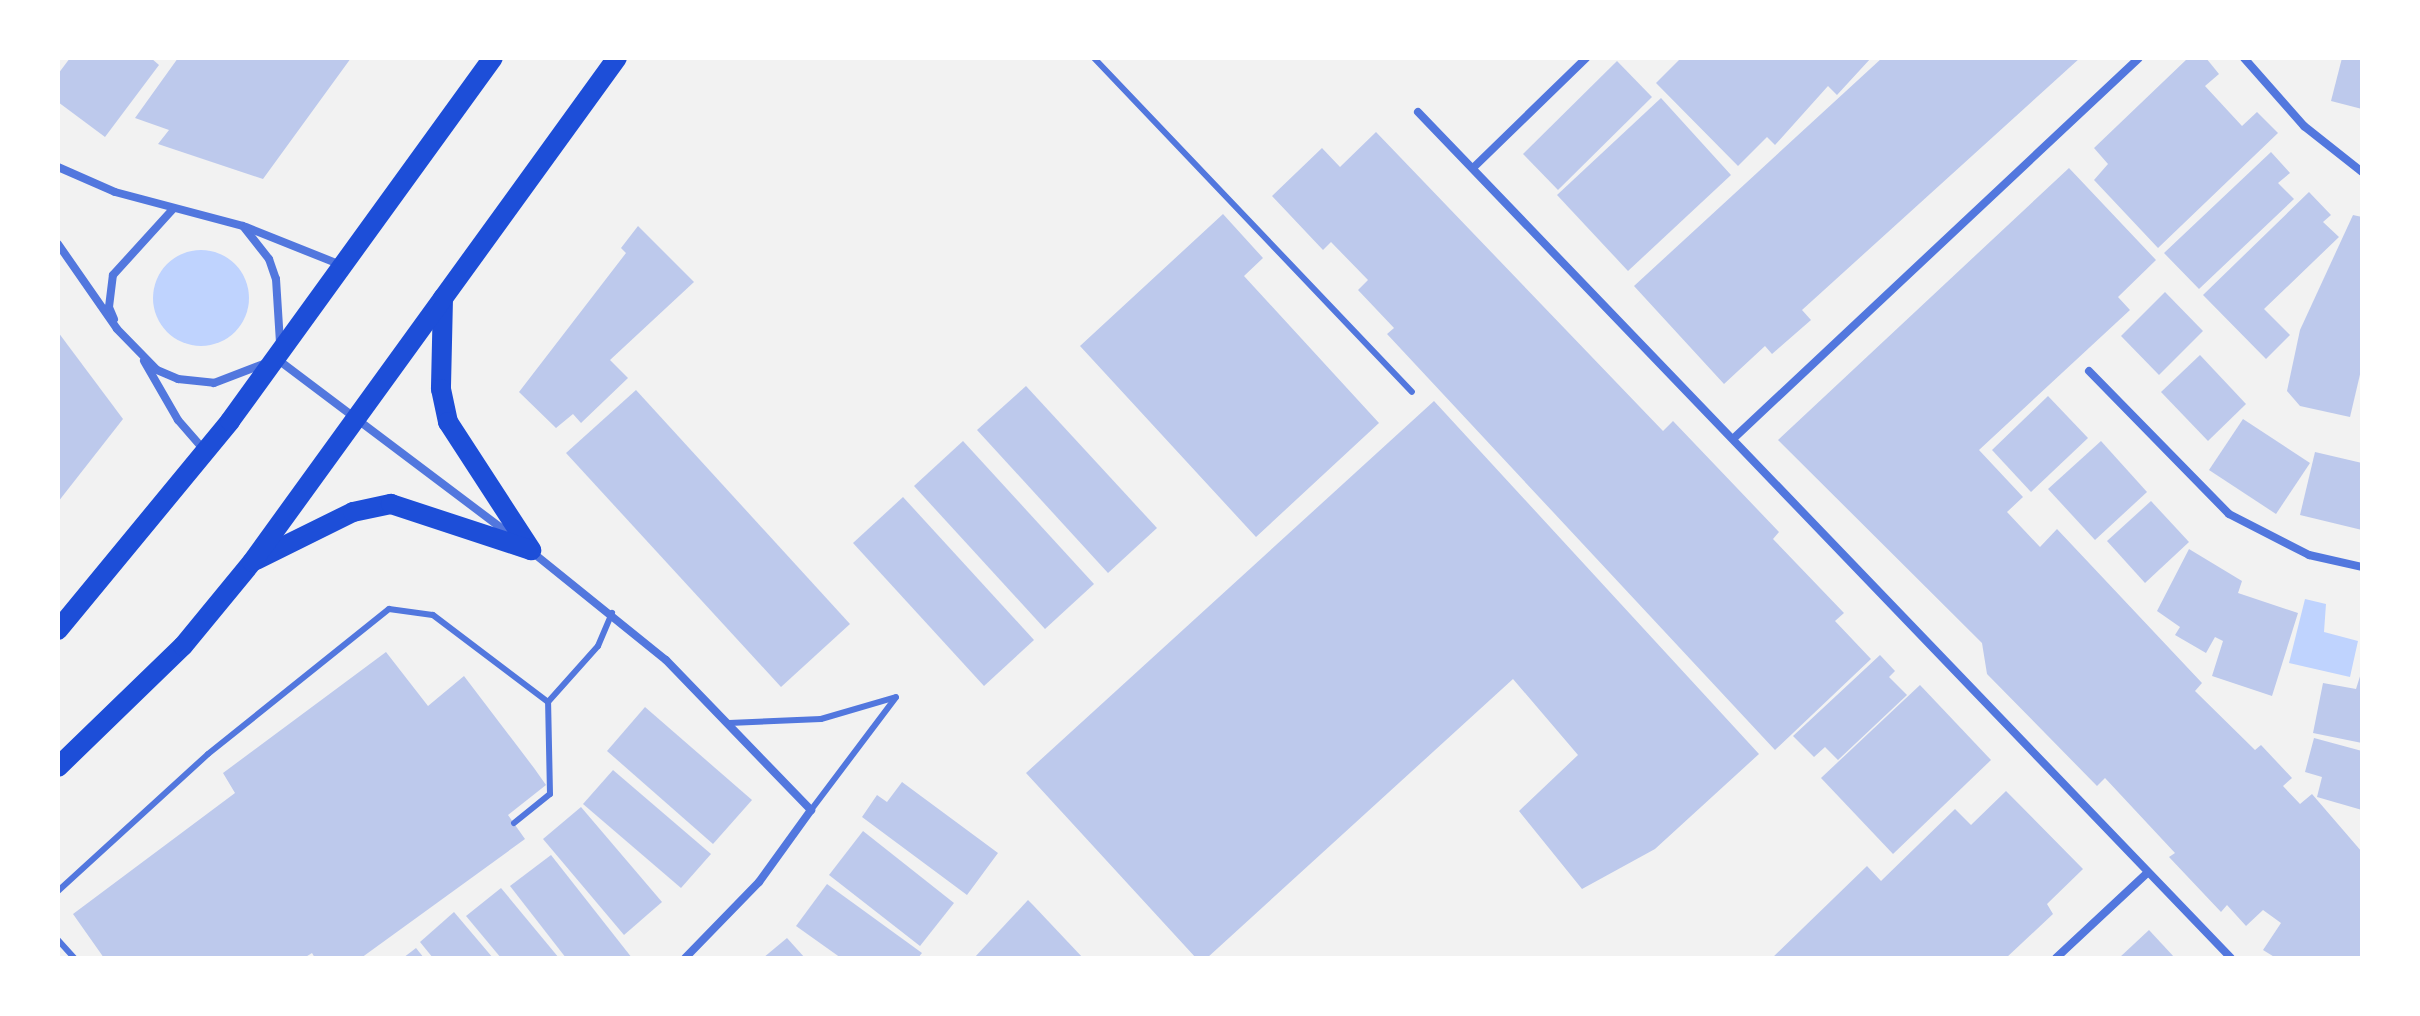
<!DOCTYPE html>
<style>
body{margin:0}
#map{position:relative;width:2420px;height:1016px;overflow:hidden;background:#f2f2f2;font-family:Mulish,sans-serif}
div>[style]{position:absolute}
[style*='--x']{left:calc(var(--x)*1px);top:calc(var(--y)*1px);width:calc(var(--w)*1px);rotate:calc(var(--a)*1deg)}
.water>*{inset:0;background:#bfd3fe}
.round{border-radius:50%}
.building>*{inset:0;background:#bdc9ec}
.service>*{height:6px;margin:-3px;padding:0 3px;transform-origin:3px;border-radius:3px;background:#5277de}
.minor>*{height:8px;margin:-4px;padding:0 4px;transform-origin:4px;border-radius:4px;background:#5277de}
.primary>*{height:20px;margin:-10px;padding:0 10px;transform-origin:10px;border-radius:10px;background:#1d4ed8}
span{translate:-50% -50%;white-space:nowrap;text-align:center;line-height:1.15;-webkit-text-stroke:6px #fff;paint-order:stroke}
.frame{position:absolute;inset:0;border:60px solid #fff;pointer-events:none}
</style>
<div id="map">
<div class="water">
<i class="round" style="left:153px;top:250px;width:96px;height:96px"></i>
<i style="clip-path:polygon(2305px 599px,2326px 604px,2324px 632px,2358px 641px,2350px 677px,2289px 663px)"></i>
</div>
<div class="building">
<i style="clip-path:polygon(70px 58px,151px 58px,159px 65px,105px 137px,58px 102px,58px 74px)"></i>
<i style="clip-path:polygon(178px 58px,351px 58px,263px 179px,158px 144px,169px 130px,135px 118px)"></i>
<i style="clip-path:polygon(1681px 58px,1871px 58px,1837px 95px,1828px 86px,1775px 145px,1767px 137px,1738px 166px,1656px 83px)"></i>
<i style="clip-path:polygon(1882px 58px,2080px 58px,1802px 310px,1811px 320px,1772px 354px,1765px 346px,1724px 384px,1634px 286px)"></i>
<i style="clip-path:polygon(2206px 58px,2219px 74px,2205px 86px,2242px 126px,2257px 112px,2278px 133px,2158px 248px,2094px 180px,2108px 164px,2094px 148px,2187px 59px)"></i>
<i style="clip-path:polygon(2342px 58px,2362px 58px,2362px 109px,2331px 101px)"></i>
<i style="clip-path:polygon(1617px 61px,1652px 97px,1558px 190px,1523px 154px)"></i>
<i style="clip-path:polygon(1661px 98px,1731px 175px,1628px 271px,1557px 195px)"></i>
<i style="clip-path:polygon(1376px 132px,1663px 431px,1673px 421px,1779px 532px,1773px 539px,1844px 613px,1835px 621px,1871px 659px,1775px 750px,1387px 334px,1394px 328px,1358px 290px,1368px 280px,1331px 242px,1323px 250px,1272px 196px,1322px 148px,1340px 167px)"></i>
<i style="clip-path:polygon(2271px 152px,2290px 173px,2278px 183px,2294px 199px,2199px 289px,2164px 253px)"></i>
<i style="clip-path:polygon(2069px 168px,2156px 260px,2118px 297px,2130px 310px,1979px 450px,2023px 497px,2007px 512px,2040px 547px,2057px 529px,2202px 683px,2195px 691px,2255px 750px,2261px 745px,2292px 778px,2283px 786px,2300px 804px,2312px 794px,2362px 852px,2362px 958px,2276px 958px,2263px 950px,2281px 923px,2263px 910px,2246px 926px,2227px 905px,2221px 912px,2169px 857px,2175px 853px,2105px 778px,2097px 786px,1987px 674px,1982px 643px,1778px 440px)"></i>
<i style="clip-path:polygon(2309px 192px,2331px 215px,2323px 222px,2339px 237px,2264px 309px,2290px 335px,2266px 359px,2203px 295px)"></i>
<i style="clip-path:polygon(1223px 214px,1263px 258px,1244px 276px,1379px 423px,1256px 537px,1080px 346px)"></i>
<i style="clip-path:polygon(2353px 215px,2362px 217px,2362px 366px,2350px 417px,2300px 406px,2287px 391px,2300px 330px)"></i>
<i style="clip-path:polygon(638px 226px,694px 282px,610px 360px,628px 378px,581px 423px,573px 414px,556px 428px,519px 392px,626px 253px,621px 248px)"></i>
<i style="clip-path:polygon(2165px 292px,2203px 331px,2159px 375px,2121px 336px)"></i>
<i style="clip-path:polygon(58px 332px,123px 419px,58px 502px)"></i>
<i style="clip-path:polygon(2200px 355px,2246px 404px,2208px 441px,2161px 392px)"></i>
<i style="clip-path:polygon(1026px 386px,1157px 528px,1108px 573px,977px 430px)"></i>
<i style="clip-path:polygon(636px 390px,850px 624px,781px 687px,566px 453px)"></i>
<i style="clip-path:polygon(2048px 396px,2088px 438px,2031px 492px,1992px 450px)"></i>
<i style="clip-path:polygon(1434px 401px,1759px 754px,1655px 849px,1582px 889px,1519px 811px,1578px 755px,1513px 679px,1207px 958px,1196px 958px,1026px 773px)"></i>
<i style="clip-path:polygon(2243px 419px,2310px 463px,2276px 514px,2209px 470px)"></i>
<i style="clip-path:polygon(963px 441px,1094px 584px,1045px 629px,914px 486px)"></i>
<i style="clip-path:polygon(2101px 441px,2147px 492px,2095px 540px,2048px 489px)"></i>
<i style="clip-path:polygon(2315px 452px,2362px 463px,2362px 530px,2300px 515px)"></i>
<i style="clip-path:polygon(903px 497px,1034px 640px,984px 686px,853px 543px)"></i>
<i style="clip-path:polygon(2151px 501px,2189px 542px,2145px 583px,2107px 541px)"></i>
<i style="clip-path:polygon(2189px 549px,2242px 581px,2238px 593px,2298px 613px,2272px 696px,2212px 676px,2223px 641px,2215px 637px,2206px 653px,2175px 635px,2180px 627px,2157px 611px)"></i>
<i style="clip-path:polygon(386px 652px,428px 706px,464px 676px,534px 768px,546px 785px,508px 815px,525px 839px,361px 958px,315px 958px,312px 953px,304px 958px,104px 958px,73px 914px,235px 793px,223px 773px)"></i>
<i style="clip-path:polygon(1880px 655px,1895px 671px,1889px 677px,1907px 695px,1838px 760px,1825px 747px,1814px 757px,1793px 736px)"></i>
<i style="clip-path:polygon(2362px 670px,2362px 743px,2313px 733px,2323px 683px,2356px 689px)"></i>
<i style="clip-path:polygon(1920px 685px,1991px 760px,1893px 854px,1821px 778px)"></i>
<i style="clip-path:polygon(645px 707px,752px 800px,713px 844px,607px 751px)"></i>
<i style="clip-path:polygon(2314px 738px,2362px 751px,2362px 810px,2317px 797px,2322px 777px,2305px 772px)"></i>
<i style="clip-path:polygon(613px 770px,711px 854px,681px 888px,583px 804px)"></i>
<i style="clip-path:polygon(902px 782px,998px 853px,967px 895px,862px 817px,877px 795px,887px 802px)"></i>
<i style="clip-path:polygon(2006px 791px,2083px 869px,2047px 904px,2053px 914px,2006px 958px,1772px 958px,1867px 866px,1881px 881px,1955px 809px,1971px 825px)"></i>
<i style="clip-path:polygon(581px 807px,662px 902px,624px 935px,543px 839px)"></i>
<i style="clip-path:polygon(863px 831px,954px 903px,920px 946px,829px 875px)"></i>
<i style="clip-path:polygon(551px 855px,632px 958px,566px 958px,510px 886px)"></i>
<i style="clip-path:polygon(827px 884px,922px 953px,918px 958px,841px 958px,796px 926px)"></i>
<i style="clip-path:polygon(501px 888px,559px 958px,501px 958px,466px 916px)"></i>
<i style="clip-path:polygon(1028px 900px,1033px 905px,1083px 958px,974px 958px)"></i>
<i style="clip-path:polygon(454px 912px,493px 958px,433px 958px,420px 942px)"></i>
<i style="clip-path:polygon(2149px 930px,2175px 958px,2119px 958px)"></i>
<i style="clip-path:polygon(787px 938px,805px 958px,763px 958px)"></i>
<i style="clip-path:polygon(416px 948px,424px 958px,403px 958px)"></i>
</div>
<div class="service">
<i style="--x:1094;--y:58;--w:461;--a:46.4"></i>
<i style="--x:729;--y:723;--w:92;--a:-2.5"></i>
<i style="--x:821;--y:719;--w:78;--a:-16.3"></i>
<i style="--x:811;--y:810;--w:141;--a:-53"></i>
<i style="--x:514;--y:823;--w:46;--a:-38.9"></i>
<i style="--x:550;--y:794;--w:92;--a:-91.2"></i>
<i style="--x:58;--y:891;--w:203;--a:-42.4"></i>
<i style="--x:208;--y:754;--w:232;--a:-38.7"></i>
<i style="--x:389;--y:609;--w:44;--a:7.8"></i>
<i style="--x:433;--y:615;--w:144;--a:37.1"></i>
<i style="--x:548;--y:702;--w:75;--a:-48.2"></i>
<i style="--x:598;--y:646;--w:36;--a:-67"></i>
<i style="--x:58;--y:940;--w:24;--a:48"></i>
</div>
<div class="minor">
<i style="--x:2244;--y:58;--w:91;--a:48.6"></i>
<i style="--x:2304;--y:126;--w:74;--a:38.4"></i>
<i style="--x:1418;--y:112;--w:1173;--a:46.14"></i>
<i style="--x:58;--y:167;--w:62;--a:23.7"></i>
<i style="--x:115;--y:192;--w:132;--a:14.9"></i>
<i style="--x:243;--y:226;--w:42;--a:51.8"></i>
<i style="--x:269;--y:259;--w:21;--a:71"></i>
<i style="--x:276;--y:279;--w:63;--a:86.4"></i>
<i style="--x:1473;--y:168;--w:158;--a:-44.2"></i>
<i style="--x:246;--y:227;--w:102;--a:21.8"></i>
<i style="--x:58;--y:244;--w:103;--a:55.2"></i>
<i style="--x:117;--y:329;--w:57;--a:45.7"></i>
<i style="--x:157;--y:370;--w:23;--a:23"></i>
<i style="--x:178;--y:379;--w:36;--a:6"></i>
<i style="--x:214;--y:383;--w:56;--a:-21"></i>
<i style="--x:114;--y:319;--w:13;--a:-113"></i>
<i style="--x:109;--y:307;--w:32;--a:-83"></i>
<i style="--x:113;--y:275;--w:89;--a:-47.7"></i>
<i style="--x:277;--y:359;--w:294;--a:37"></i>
<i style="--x:144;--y:361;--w:68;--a:60"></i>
<i style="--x:178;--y:420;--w:38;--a:49"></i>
<i style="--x:2089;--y:371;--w:200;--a:45.6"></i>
<i style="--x:2229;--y:514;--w:90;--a:27.1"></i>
<i style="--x:2309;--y:555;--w:54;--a:12.8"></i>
<i style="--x:1734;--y:438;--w:555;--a:-43.18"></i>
<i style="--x:532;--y:552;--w:172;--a:38.9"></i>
<i style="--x:666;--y:660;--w:209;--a:46"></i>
<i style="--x:811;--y:810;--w:89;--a:125.8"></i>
<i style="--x:759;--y:882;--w:106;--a:134.2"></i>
<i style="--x:2056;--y:958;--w:125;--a:-43"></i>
</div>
<div class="primary">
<i style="--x:443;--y:298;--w:91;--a:91.3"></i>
<i style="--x:441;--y:389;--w:34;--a:78"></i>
<i style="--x:448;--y:422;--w:153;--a:57"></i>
<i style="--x:256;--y:560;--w:108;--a:-26.3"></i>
<i style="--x:353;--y:512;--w:39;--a:-12"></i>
<i style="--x:391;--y:504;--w:147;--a:18.2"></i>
<i style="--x:58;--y:630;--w:271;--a:-50.5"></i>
<i style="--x:230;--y:421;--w:448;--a:-54.1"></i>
<i style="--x:58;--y:767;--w:174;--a:-44.1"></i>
<i style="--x:183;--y:646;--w:109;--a:-50.6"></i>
<i style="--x:252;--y:562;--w:622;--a:-54.09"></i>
</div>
<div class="frame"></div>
</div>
